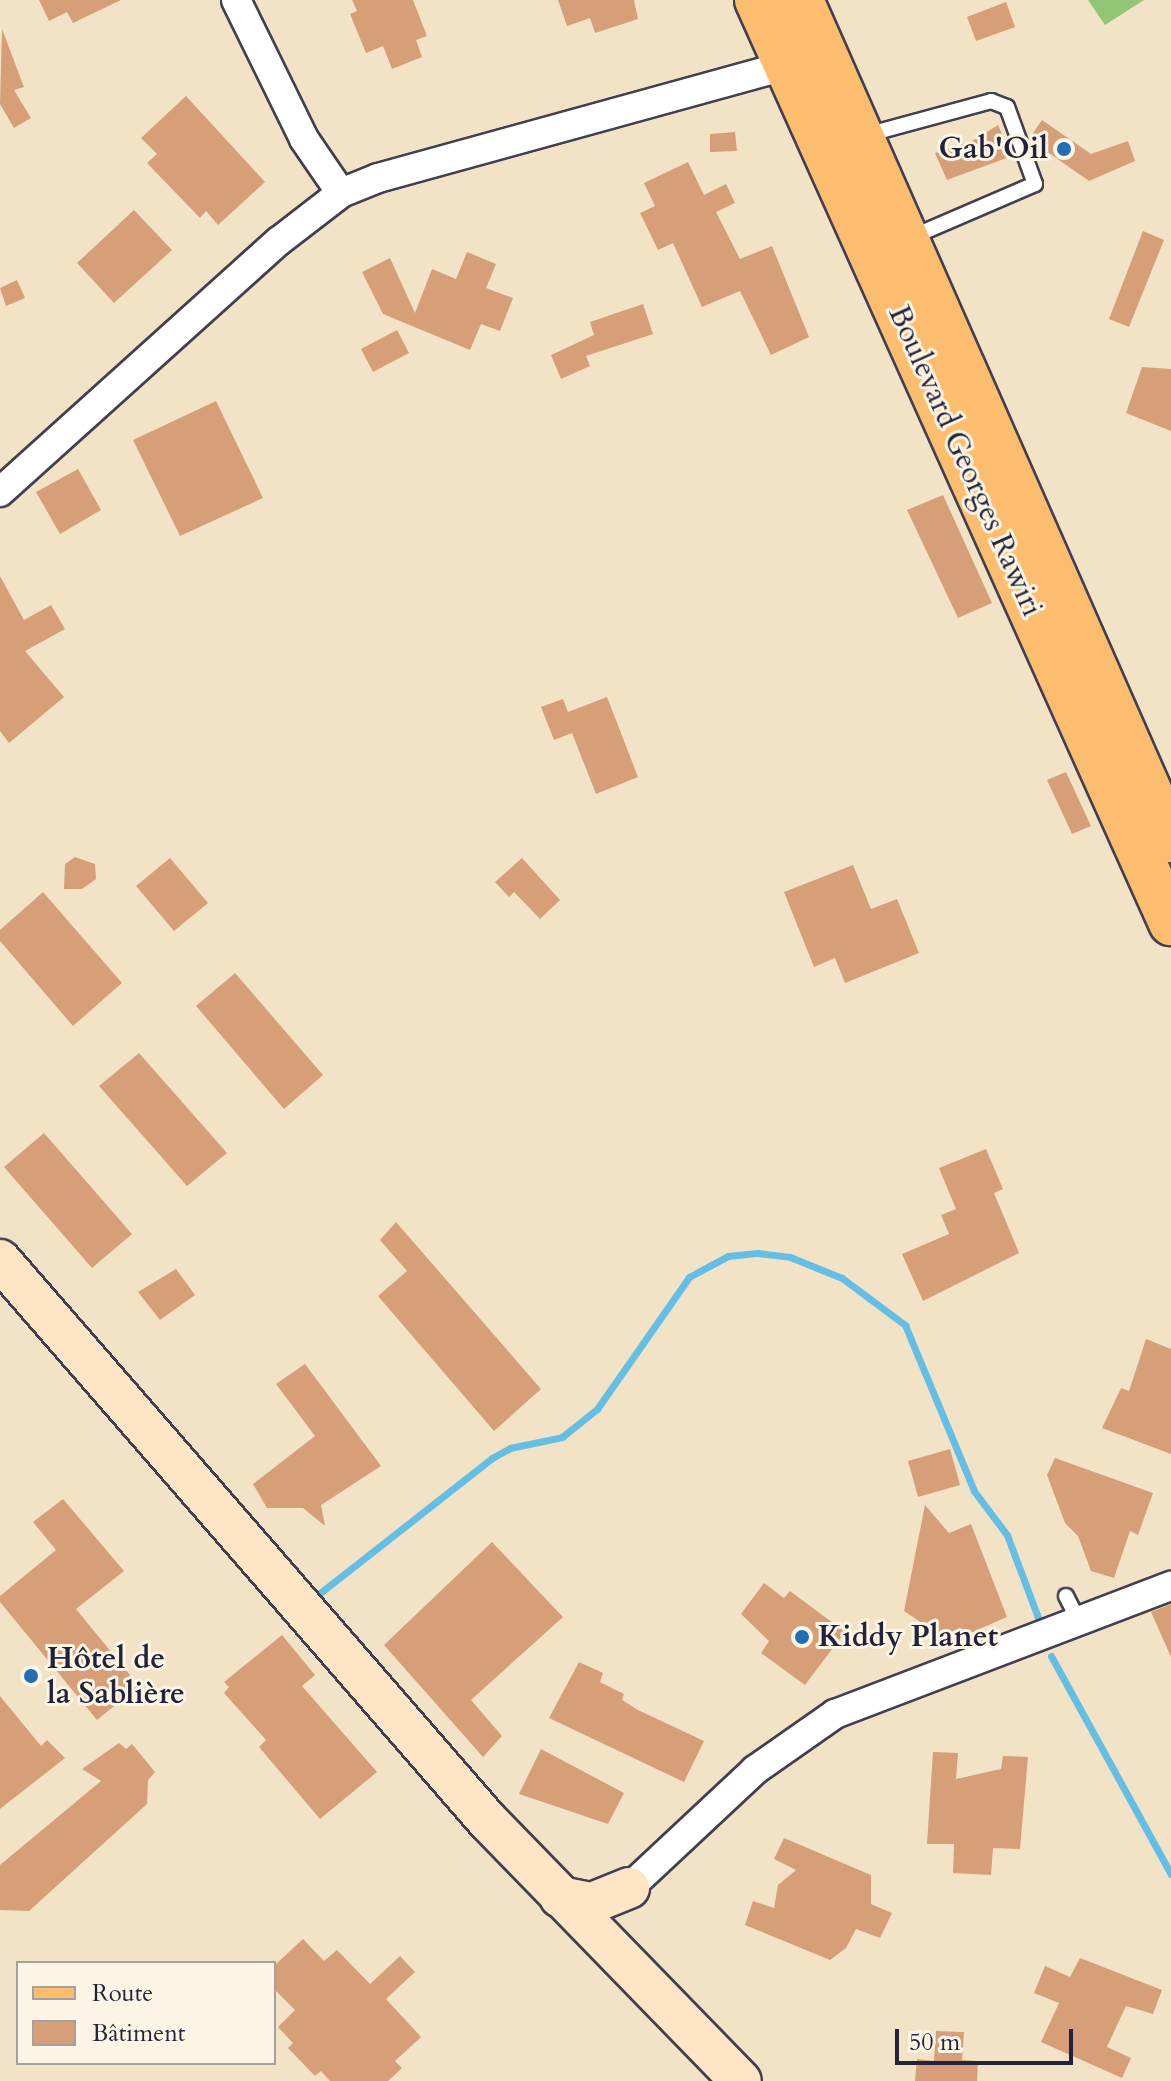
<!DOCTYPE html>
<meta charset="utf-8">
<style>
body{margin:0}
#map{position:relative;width:1171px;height:2081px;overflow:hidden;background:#f3e3c6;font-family:Cardo,serif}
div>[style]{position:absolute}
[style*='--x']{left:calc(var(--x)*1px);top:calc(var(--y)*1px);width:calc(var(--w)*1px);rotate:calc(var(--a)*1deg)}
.green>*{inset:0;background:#92c575}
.stream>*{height:7px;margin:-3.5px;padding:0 3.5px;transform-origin:3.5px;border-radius:3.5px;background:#65bee3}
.building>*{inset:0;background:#d79f78}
.roads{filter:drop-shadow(2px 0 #413f50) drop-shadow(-2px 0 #413f50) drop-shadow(0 2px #413f50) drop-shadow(0 -2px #413f50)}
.lane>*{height:14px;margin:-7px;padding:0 7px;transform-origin:7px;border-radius:7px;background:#fff}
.street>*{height:28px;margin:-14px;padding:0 14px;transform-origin:14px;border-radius:14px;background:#fff}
.secondary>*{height:40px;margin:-20px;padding:0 20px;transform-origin:20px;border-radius:20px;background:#fee5c5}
.primary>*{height:44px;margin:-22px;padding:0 22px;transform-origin:22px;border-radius:22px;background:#fcbd6f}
.dots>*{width:22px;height:22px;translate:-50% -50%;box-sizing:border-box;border:4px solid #fcf5e5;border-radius:50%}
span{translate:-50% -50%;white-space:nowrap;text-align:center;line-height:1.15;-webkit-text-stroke:6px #fcf5e5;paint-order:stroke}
.poi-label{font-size:30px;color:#22223b;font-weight:700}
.right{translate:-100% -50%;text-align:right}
.left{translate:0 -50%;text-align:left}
.street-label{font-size:30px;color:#22223b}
.legend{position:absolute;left:16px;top:1961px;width:260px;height:104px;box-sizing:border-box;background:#fcf5e5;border:2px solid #a5a1a1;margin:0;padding:10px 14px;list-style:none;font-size:24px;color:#22223b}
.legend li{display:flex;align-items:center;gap:16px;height:40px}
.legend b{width:40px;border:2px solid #a5a1a1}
.scale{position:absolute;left:895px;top:2029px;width:178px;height:36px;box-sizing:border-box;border:4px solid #22223b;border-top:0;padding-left:10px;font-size:24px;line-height:28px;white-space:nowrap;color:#22223b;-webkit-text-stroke:6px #fcf5e5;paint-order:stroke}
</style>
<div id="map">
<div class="green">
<i style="clip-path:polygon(1088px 0,1144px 0,1105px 25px)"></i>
</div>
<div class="stream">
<i style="--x:320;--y:1593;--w:219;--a:-38.1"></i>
<i style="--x:492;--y:1458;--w:21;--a:-29"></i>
<i style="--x:510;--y:1448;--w:53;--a:-11.9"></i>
<i style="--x:562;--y:1437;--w:45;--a:-38.7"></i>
<i style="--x:597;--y:1409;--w:161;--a:-55.1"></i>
<i style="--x:689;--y:1277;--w:44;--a:-28.3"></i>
<i style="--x:728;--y:1256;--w:30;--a:-6"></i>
<i style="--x:758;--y:1253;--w:32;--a:7"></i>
<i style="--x:790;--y:1257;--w:56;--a:22"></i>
<i style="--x:842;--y:1278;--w:79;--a:36.7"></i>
<i style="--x:905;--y:1325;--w:180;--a:67.4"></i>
<i style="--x:974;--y:1491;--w:55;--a:53.1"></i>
<i style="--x:1007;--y:1535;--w:94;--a:69.4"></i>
<i style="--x:1051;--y:1656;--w:249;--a:61.2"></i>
</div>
<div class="building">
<i style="clip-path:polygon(39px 0,121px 0,73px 23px,67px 12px,49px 21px)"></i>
<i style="clip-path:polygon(352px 0,413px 0,427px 36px,416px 40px,422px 57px,392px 69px,383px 46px,366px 53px,350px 14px,357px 11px)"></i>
<i style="clip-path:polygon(558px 0,634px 0,638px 19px,595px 33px,590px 18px,567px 26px)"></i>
<i style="clip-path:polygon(1006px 2px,1015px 27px,976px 41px,967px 17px)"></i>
<i style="clip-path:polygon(2px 29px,24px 87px,14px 90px,31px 118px,14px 128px,0 104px)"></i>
<i style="clip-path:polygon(186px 96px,265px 182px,218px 225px,206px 211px,200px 218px,147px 163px,157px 154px,141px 138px)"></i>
<i style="clip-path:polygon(1042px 120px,1091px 154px,1128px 141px,1135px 161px,1089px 181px,1029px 139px)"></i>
<i style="clip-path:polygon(998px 125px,1012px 156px,947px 180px,935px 153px,974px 140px)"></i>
<i style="clip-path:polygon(735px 132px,737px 151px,710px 152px,710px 134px)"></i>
<i style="clip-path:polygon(688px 162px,704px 195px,726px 184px,735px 203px,716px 212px,740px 259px,772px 246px,809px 337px,771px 355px,740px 291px,702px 307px,673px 243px,658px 250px,640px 213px,655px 206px,644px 183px)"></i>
<i style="clip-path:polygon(134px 210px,172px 250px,114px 303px,77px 263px)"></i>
<i style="clip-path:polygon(1143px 231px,1164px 240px,1129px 327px,1109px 319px)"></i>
<i style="clip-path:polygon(467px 252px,496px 264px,486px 288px,513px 298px,500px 331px,481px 324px,470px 350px,383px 314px,362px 272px,390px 258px,415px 313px,432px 269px,456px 279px)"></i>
<i style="clip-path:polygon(17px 280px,25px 298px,6px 306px,0 288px)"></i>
<i style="clip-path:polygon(643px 304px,653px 334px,586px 356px,590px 366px,561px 379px,551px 355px,594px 335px,590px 322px)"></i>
<i style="clip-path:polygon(397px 330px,409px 353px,373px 372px,361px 349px)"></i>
<i style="clip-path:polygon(1142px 367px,1171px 369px,1171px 431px,1126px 413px)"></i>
<i style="clip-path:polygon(216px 401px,263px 498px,180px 536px,133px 440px)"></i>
<i style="clip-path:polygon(78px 469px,101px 510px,60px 534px,36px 492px)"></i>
<i style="clip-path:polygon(943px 495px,992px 603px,958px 618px,907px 510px)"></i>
<i style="clip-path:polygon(0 576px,24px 620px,51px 605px,65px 629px,25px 651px,64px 697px,9px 743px,0 731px)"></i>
<i style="clip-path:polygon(607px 697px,638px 777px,596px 794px,572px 733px,554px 740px,541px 707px,563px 699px,568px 712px)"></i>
<i style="clip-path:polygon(1066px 772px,1091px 826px,1072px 834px,1047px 780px)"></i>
<i style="clip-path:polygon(75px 857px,95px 864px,96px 879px,82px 889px,64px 889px,65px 864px)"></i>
<i style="clip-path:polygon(170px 858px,208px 903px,174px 931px,136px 886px)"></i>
<i style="clip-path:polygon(522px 858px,560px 900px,540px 919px,514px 892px,509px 897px,495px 882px)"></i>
<i style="clip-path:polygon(853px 865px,871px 909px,897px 899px,919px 953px,845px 983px,835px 958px,814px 967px,784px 892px)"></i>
<i style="clip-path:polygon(43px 892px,122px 983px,73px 1026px,0 941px,0 930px)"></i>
<i style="clip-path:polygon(235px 973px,323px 1075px,284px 1109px,196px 1006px)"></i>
<i style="clip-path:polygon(139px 1053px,227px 1153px,187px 1186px,99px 1086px)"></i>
<i style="clip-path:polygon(44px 1133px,132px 1234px,92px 1268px,4px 1167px)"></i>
<i style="clip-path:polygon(986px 1149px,1003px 1189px,994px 1193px,1019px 1253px,923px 1301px,902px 1254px,949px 1234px,941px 1215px,956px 1209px,939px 1168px)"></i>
<i style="clip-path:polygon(396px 1222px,541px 1389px,494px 1431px,378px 1296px,407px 1271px,380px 1240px)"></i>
<i style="clip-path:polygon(176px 1269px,195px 1295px,160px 1320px,138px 1292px)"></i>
<i style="clip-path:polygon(1146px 1339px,1171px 1349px,1171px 1454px,1102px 1428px,1121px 1388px,1129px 1391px)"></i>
<i style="clip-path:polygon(305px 1364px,381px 1466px,321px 1505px,325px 1526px,303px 1508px,267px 1508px,253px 1484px,315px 1436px,276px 1384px)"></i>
<i style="clip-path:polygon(950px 1449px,960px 1485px,918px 1497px,908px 1461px)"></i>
<i style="clip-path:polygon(1055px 1458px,1153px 1493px,1138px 1535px,1130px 1531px,1114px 1578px,1091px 1571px,1078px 1536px,1065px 1523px,1047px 1475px)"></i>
<i style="clip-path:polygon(63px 1499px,124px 1571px,76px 1609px,139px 1686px,97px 1720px,0 1602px,0 1596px,56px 1550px,33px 1522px)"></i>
<i style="clip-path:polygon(925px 1505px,949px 1533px,971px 1524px,1007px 1617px,950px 1642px,904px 1611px)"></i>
<i style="clip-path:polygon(492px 1542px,563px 1617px,471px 1700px,502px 1736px,483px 1757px,384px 1645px)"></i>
<i style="clip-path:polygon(764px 1583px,784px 1598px,790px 1591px,845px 1632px,805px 1685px,761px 1653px,769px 1641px,741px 1614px)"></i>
<i style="clip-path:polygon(1171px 1604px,1171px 1657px,1151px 1612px)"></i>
<i style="clip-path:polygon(282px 1635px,315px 1675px,302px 1686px,377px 1772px,320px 1819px,259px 1747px,266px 1740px,224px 1693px,229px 1687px,224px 1682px)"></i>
<i style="clip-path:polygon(579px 1662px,603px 1673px,600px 1682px,624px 1694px,622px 1700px,638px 1710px,704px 1741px,684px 1782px,549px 1718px)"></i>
<i style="clip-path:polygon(0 1696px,41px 1746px,47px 1740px,65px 1758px,0 1809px)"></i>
<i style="clip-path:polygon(119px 1743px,126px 1749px,132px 1744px,155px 1772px,148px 1780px,147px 1804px,29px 1911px,0 1910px,0 1865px,101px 1781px,82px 1769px)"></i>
<i style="clip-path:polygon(541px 1749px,624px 1793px,608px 1824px,519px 1794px)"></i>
<i style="clip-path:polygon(933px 1752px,958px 1753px,956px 1779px,1001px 1769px,1003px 1756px,1028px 1757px,1020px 1849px,993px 1848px,991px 1875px,953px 1873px,954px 1844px,927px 1844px)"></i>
<i style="clip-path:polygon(784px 1838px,871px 1875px,871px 1904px,892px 1913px,880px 1938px,856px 1929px,846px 1948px,830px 1960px,745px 1925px,753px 1901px,774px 1908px,778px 1885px,796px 1870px,774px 1859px)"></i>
<i style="clip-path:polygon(303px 1939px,324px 1961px,337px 1950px,370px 1984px,400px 1956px,415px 1972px,386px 1999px,421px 2037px,395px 2061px,402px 2068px,388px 2081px,330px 2081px,321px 2071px,315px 2076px,288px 2048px,293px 2043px,278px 2027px,295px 2010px,274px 1989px,274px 1966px)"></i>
<i style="clip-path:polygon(1080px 1958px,1162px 1990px,1153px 2014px,1126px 2006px,1107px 2047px,1131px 2058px,1122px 2078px,1041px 2042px,1059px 2003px,1034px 1993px,1045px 1966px,1070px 1977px)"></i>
<i style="clip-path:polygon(936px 2031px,964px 2032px,962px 2060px,978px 2061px,977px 2081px,915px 2081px,917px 2059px,934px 2061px)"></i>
</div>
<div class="roads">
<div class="lane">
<i style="--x:866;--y:135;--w:130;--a:-15.2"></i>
<i style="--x:991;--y:101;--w:17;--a:21"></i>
<i style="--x:1007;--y:107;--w:82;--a:70"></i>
<i style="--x:1035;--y:184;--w:134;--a:156.7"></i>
<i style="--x:1066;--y:1596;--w:29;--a:63"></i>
</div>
<div class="street">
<i style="--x:236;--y:0;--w:155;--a:63.9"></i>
<i style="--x:304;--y:139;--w:65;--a:55.6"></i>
<i style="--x:0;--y:492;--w:375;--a:-42"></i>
<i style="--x:279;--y:241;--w:78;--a:-37.7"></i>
<i style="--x:341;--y:193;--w:40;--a:-22"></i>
<i style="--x:378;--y:178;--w:422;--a:-15.4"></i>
<i style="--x:629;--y:1888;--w:173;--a:-43.1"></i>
<i style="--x:755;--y:1770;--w:98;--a:-35"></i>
<i style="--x:835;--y:1714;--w:360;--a:-20.9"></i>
</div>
<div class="secondary">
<i style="--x:0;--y:1260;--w:742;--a:48.99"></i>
<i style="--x:487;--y:1820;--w:364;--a:45.8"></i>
<i style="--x:560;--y:1897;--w:33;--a:11"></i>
<i style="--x:592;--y:1903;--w:40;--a:-22"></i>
</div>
<div class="primary">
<i style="--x:757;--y:0;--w:1012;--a:65.84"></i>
<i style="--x:801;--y:0;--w:918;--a:66.23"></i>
</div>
</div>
<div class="dots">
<i style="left:1064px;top:149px;background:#1f6fb2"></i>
<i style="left:802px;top:1637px;background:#1f6fb2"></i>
<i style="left:31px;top:1676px;background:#1f6fb2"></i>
</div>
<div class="poi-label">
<span class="right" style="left:1048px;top:149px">Gab'Oil</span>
<span class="left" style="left:818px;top:1637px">Kiddy Planet</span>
<span class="left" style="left:47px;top:1676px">Hôtel de<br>la Sablière</span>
</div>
<div class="street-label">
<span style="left:965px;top:461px;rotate:66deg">Boulevard Georges Rawiri</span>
</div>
<ul class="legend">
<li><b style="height:10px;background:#fcbd6f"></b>Route</li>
<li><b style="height:22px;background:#d79f78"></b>Bâtiment</li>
</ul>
<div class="scale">50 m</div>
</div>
